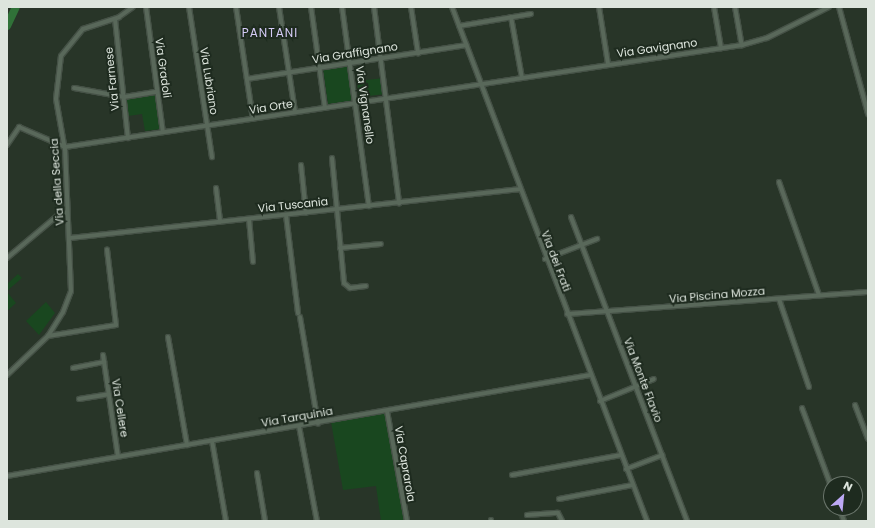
<!DOCTYPE html>
<style>
body{margin:0}
#map{position:relative;width:875px;height:528px;overflow:hidden;background:#283528;font-family:Poppins,sans-serif}
div>[style]{position:absolute}
[style*='--x']{left:calc(var(--x)*1px);top:calc(var(--y)*1px);width:calc(var(--w)*1px);rotate:calc(var(--a)*1deg)}
.green>*{inset:0;background:#19471f}
.river>*{height:8px;margin:-4px;padding:0 4px;transform-origin:4px;border-radius:4px;background:#307238}
.roads{filter:drop-shadow(1px 0 #455146) drop-shadow(-1px 0 #455146) drop-shadow(0 1px #455146) drop-shadow(0 -1px #455146)}
.minor>*{height:4px;margin:-2px;padding:0 2px;transform-origin:2px;border-radius:2px;background:#59685a}
span{translate:-50% -50%;white-space:nowrap;text-align:center;line-height:1.15;-webkit-text-stroke:4px #1e2b1f;paint-order:stroke}
.street-label{font-size:11px;color:#dde5dd}
.neighbourhood-label{font-size:12px;color:#d6ccf7;letter-spacing:1px}
.frame{position:absolute;inset:0;border:8px solid #dde5dd;pointer-events:none}
.north{position:absolute;left:823px;top:476px;width:40px;height:40px;box-sizing:border-box;background:#1e2b1f;border:1px solid #6a756b;border-radius:50%;rotate:27deg;font-size:11px;font-weight:700;line-height:16px;text-align:center;color:#dde5dd}
.north::after{content:'';display:block;margin:auto;width:14px;height:18px;background:#bda9f5;clip-path:polygon(50% 0,100% 100%,50% 72%,0 100%)}
</style>
<div id="map">
<div class="green">
<i style="clip-path:polygon(350px 65px,355px 100px,328px 104px,323px 69px)"></i>
<i style="clip-path:polygon(384px 78px,386px 94px,359px 97px,357px 81px)"></i>
<i style="clip-path:polygon(155px 93px,161px 129px,145px 131px,142px 114px,128px 116px,125px 98px)"></i>
<i style="clip-path:polygon(18px 274px,22px 278px,7px 291px,7px 284px)"></i>
<i style="clip-path:polygon(7px 292px,16px 303px,7px 311px)"></i>
<i style="clip-path:polygon(46px 302px,55px 313px,39px 335px,26px 321px)"></i>
<i style="clip-path:polygon(385px 412px,405px 521px,381px 521px,376px 486px,343px 490px,331px 422px)"></i>
</div>
<div class="river">
<i style="--x:7;--y:26;--w:21;--a:-65"></i>
</div>
<div class="roads">
<div class="minor">
<i style="--x:146;--y:7;--w:126;--a:82.3"></i>
<i style="--x:189;--y:7;--w:152;--a:81.3"></i>
<i style="--x:236;--y:7;--w:113;--a:81.4"></i>
<i style="--x:279;--y:7;--w:106;--a:81.3"></i>
<i style="--x:311;--y:7;--w:102;--a:82.1"></i>
<i style="--x:342;--y:7;--w:201;--a:82.3"></i>
<i style="--x:374;--y:7;--w:198;--a:82.7"></i>
<i style="--x:411;--y:7;--w:47;--a:81.3"></i>
<i style="--x:452;--y:7;--w:550;--a:69.22"></i>
<i style="--x:599;--y:7;--w:58;--a:81"></i>
<i style="--x:714;--y:7;--w:42;--a:80.3"></i>
<i style="--x:735;--y:7;--w:39;--a:80"></i>
<i style="--x:839;--y:7;--w:111;--a:74.8"></i>
<i style="--x:511;--y:17;--w:62;--a:79.8"></i>
<i style="--x:115;--y:19;--w:120;--a:83.8"></i>
<i style="--x:459;--y:26;--w:73;--a:-9.5"></i>
<i style="--x:247;--y:79;--w:222;--a:-8.8"></i>
<i style="--x:74;--y:88;--w:51;--a:10.2"></i>
<i style="--x:124;--y:97;--w:33;--a:-9"></i>
<i style="--x:7;--y:145;--w:22;--a:-56"></i>
<i style="--x:19;--y:127;--w:50;--a:23.5"></i>
<i style="--x:65;--y:147;--w:685;--a:-8.57"></i>
<i style="--x:742;--y:45;--w:26;--a:-16"></i>
<i style="--x:767;--y:38;--w:69;--a:-26.6"></i>
<i style="--x:332;--y:158;--w:126;--a:84.5"></i>
<i style="--x:344;--y:283;--w:8;--a:40"></i>
<i style="--x:350;--y:288;--w:16;--a:-7"></i>
<i style="--x:301;--y:165;--w:48;--a:84.1"></i>
<i style="--x:779;--y:182;--w:120;--a:70.5"></i>
<i style="--x:216;--y:188;--w:34;--a:83"></i>
<i style="--x:286;--y:215;--w:99;--a:83"></i>
<i style="--x:571;--y:217;--w:325;--a:69.1"></i>
<i style="--x:249;--y:219;--w:43;--a:84.7"></i>
<i style="--x:70;--y:238;--w:452;--a:-6.2"></i>
<i style="--x:340;--y:248;--w:41;--a:-5.6"></i>
<i style="--x:7;--y:258;--w:65;--a:-40"></i>
<i style="--x:57;--y:216;--w:11;--a:-22"></i>
<i style="--x:545;--y:259;--w:56;--a:-21"></i>
<i style="--x:779;--y:299;--w:93;--a:71.2"></i>
<i style="--x:567;--y:314;--w:302;--a:-4.2"></i>
<i style="--x:300;--y:317;--w:108;--a:80.4"></i>
<i style="--x:48;--y:336;--w:69;--a:-9.2"></i>
<i style="--x:116;--y:325;--w:76;--a:-96.8"></i>
<i style="--x:168;--y:337;--w:110;--a:80"></i>
<i style="--x:103;--y:355;--w:102;--a:81.6"></i>
<i style="--x:73;--y:368;--w:32;--a:-11"></i>
<i style="--x:7;--y:375;--w:57;--a:-43.6"></i>
<i style="--x:48;--y:336;--w:28;--a:-58"></i>
<i style="--x:63;--y:312;--w:22;--a:-69"></i>
<i style="--x:71;--y:291;--w:141;--a:-92.4"></i>
<i style="--x:65;--y:150;--w:52;--a:-100"></i>
<i style="--x:56;--y:99;--w:43;--a:-83.4"></i>
<i style="--x:61;--y:56;--w:35;--a:-51"></i>
<i style="--x:83;--y:29;--w:38;--a:-18"></i>
<i style="--x:119;--y:17;--w:17;--a:-36"></i>
<i style="--x:79;--y:399;--w:30;--a:-9"></i>
<i style="--x:600;--y:401;--w:58;--a:-22.2"></i>
<i style="--x:855;--y:405;--w:36;--a:69"></i>
<i style="--x:802;--y:408;--w:83;--a:69.6"></i>
<i style="--x:387;--y:411;--w:112;--a:79.7"></i>
<i style="--x:299;--y:426;--w:97;--a:79.3"></i>
<i style="--x:212;--y:441;--w:81;--a:80.1"></i>
<i style="--x:626;--y:469;--w:39;--a:-21"></i>
<i style="--x:257;--y:473;--w:49;--a:80.5"></i>
<i style="--x:512;--y:475;--w:111;--a:-10.4"></i>
<i style="--x:7;--y:476;--w:592;--a:-9.83"></i>
<i style="--x:559;--y:499;--w:75;--a:-10.7"></i>
<i style="--x:839;--y:508;--w:14;--a:69"></i>
<i style="--x:527;--y:515;--w:31;--a:-4"></i>
<i style="--x:558;--y:513;--w:9;--a:63"></i>
<i style="--x:491;--y:520;--w:1;--a:90"></i>
</div>
</div>
<div class="street-label">
<span style="left:657px;top:48px;rotate:-8deg">Via Gavignano</span>
<span style="left:355px;top:53px;rotate:-9deg">Via Graffignano</span>
<span style="left:163px;top:68px;rotate:82deg">Via Gradoli</span>
<span style="left:112px;top:79px;rotate:-96deg">Via Farnese</span>
<span style="left:209px;top:81px;rotate:81deg">Via Lubriano</span>
<span style="left:365px;top:105px;rotate:82deg">Via Vignanello</span>
<span style="left:271px;top:107px;rotate:-9deg">Via Orte</span>
<span style="left:57px;top:182px;rotate:-94deg">Via della Seccia</span>
<span style="left:293px;top:205px;rotate:-6deg">Via Tuscania</span>
<span style="left:556px;top:261px;rotate:69deg">Via dei Frati</span>
<span style="left:717px;top:295px;rotate:-5deg">Via Piscina Mozza</span>
<span style="left:643px;top:380px;rotate:69deg">Via Monte Flavio</span>
<span style="left:120px;top:408px;rotate:81deg">Via Cellere</span>
<span style="left:297px;top:417px;rotate:-10deg">Via Tarquinia</span>
<span style="left:405px;top:464px;rotate:80deg">Via Caprarola</span>
</div>
<div class="neighbourhood-label">
<span style="left:270px;top:33px">PANTANI</span>
</div>
<div class="frame"></div>
<div class="north">N</div>
</div>
